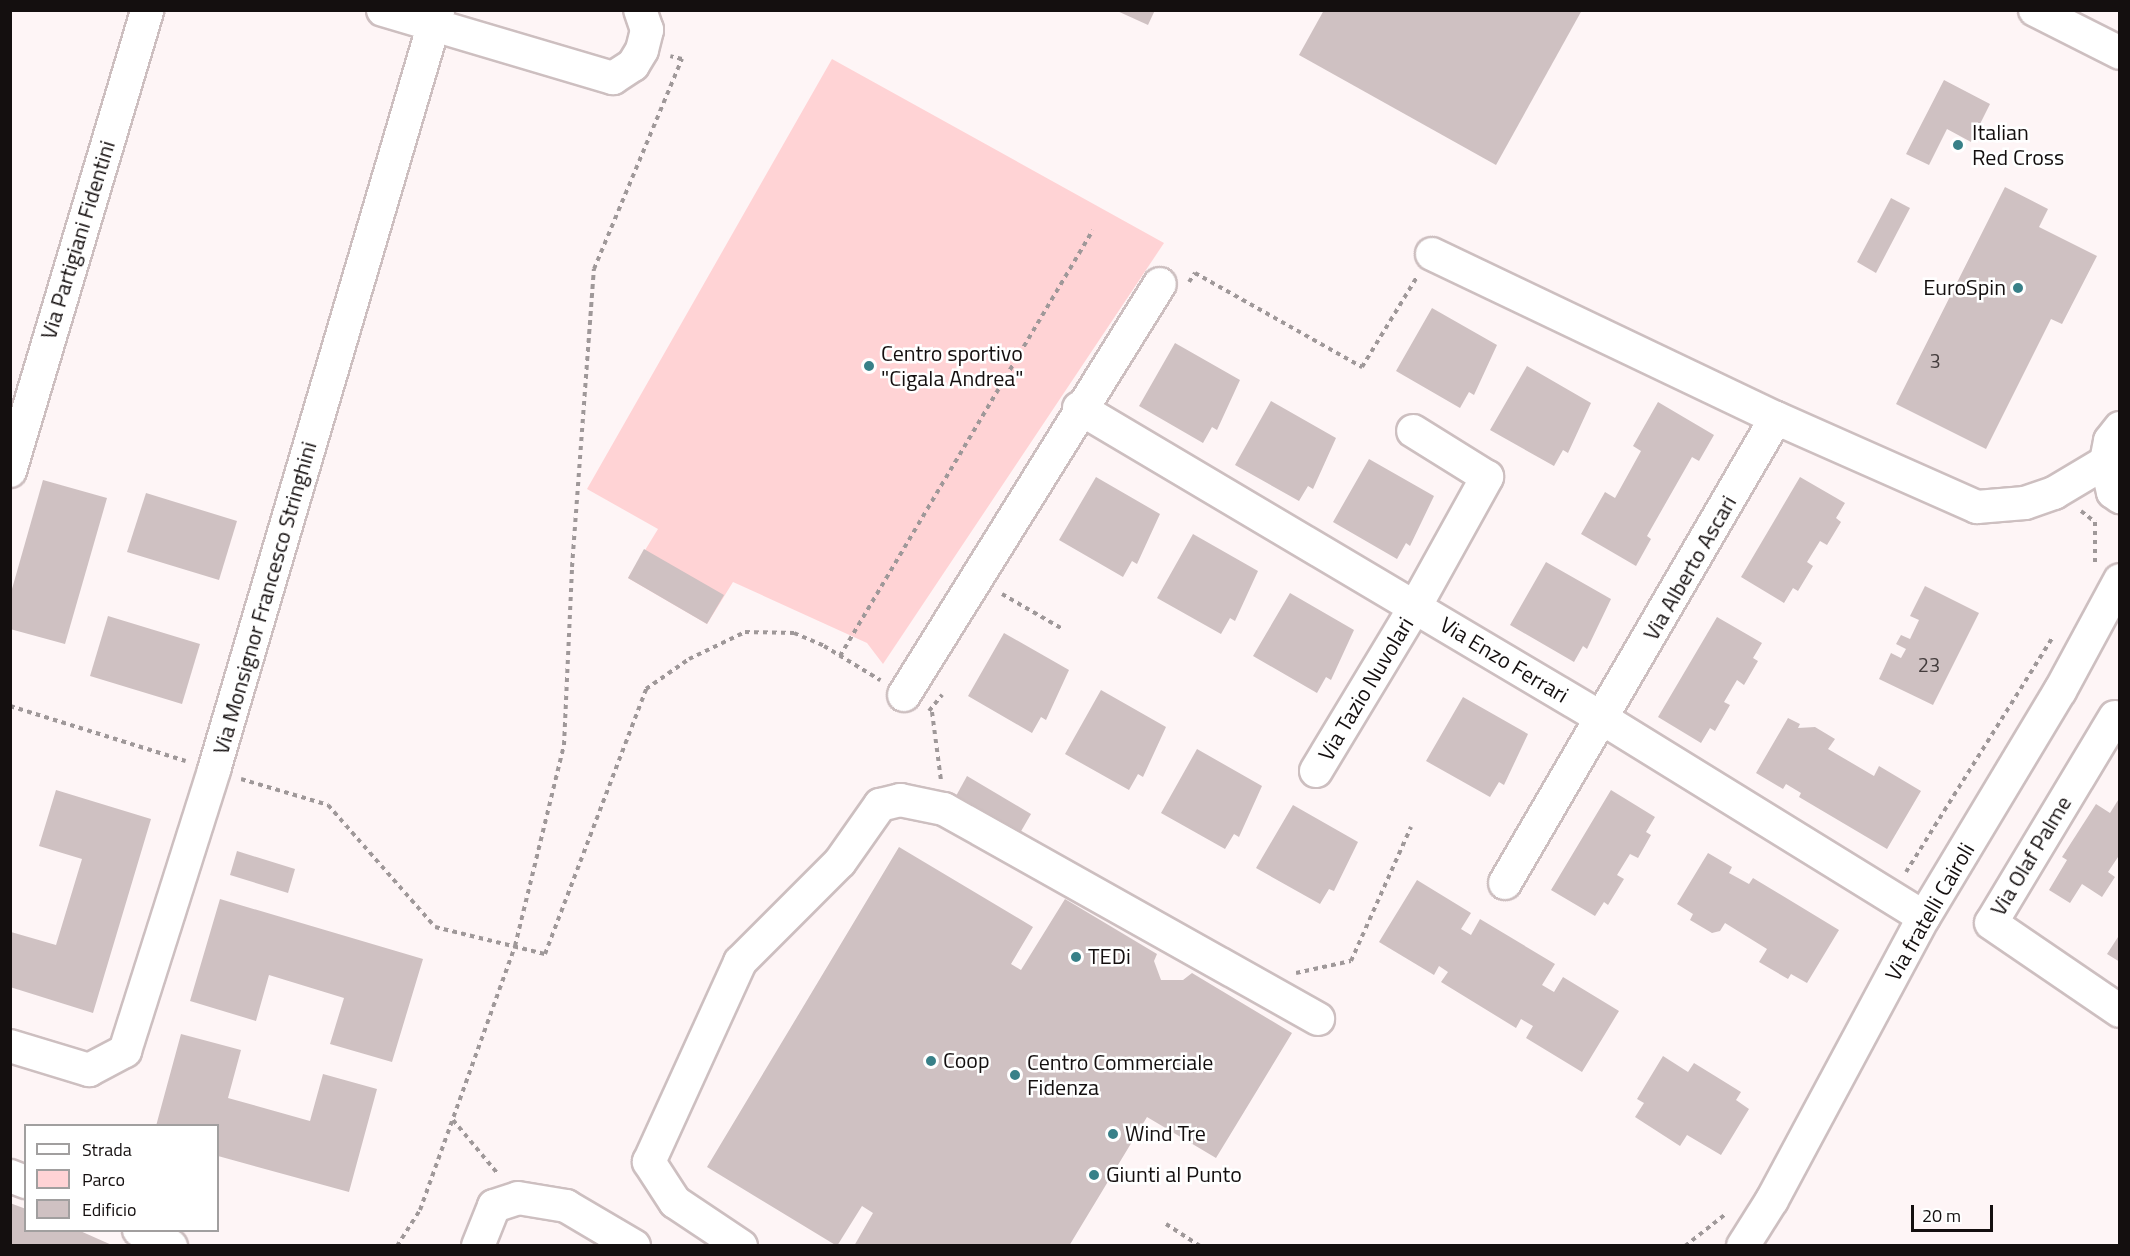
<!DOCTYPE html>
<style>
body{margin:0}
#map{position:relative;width:2130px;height:1256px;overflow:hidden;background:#fef5f6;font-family:"Titillium Web",sans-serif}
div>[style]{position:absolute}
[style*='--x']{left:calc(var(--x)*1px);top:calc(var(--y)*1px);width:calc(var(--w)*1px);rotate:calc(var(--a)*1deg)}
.green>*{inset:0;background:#ffd3d5}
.building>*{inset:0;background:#cfc1c2}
.path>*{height:4px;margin-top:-2px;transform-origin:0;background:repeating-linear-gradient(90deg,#9f9899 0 4.5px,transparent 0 9px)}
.roads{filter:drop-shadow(2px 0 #cdbfc0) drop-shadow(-2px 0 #cdbfc0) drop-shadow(0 2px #cdbfc0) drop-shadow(0 -2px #cdbfc0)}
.minor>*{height:32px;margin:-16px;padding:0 16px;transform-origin:16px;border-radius:16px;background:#fff}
.dots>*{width:16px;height:16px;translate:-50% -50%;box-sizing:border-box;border:3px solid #fff;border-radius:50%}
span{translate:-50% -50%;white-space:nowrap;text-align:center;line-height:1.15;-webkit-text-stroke:5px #fff;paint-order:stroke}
.number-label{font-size:20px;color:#433c3c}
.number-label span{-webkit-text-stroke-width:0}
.poi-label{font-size:22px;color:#140f0f}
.left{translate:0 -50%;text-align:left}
.right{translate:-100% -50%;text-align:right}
.street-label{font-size:22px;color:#140f0f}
.frame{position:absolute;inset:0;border:12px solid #140f0f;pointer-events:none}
.legend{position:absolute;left:24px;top:1124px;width:195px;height:108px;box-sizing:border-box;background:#fff;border:2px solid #a19f9f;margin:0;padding:8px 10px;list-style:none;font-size:18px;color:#140f0f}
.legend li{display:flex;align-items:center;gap:12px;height:30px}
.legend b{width:30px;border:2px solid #a19f9f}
.scale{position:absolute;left:1911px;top:1205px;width:82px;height:27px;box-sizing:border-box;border:3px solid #140f0f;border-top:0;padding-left:8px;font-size:18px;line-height:21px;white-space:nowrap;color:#140f0f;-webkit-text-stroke:4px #fff;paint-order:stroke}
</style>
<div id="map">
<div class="green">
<i style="clip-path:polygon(832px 59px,1164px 243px,883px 664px,867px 643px,733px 582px,707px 624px,628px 578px,658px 529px,587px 489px)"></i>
</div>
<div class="building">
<i style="clip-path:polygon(1115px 10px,1155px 10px,1148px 25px)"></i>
<i style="clip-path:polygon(1324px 10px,1582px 10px,1496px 165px,1299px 55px)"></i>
<i style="clip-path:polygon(1944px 80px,1990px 104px,1971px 142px,1947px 129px,1929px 165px,1906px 154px)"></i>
<i style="clip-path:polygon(2005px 187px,2048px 209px,2039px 227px,2097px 256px,2062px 324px,2051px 319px,1986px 449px,1896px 404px)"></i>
<i style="clip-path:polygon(1891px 198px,1910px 208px,1876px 273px,1857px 262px)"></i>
<i style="clip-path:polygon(1432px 308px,1497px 345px,1474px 395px,1469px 392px,1460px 408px,1396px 371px)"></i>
<i style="clip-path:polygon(1175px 343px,1240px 380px,1217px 430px,1212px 427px,1203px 443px,1139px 406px)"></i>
<i style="clip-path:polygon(1527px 366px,1591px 403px,1568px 453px,1563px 450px,1554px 466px,1490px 430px)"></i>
<i style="clip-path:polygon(1271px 401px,1336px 438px,1313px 489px,1308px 486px,1299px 501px,1235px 465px)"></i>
<i style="clip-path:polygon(1658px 402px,1714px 435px,1699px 461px,1692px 457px,1647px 536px,1651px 539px,1636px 566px,1581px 534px,1605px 492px,1615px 498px,1641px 451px,1633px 446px)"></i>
<i style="clip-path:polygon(1369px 459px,1434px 496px,1410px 546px,1406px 543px,1397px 559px,1333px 522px)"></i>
<i style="clip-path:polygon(1096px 477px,1160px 514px,1137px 564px,1132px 561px,1123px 577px,1059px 540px)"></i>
<i style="clip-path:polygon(1800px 477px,1845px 503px,1836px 518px,1841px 522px,1827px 545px,1820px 541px,1807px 562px,1813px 566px,1798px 591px,1793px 588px,1784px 603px,1741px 577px)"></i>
<i style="clip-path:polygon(43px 480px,107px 498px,65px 644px,10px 629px,10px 596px)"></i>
<i style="clip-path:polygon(146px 493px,237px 521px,219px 580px,127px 552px)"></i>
<i style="clip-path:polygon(1193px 534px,1258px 571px,1235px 621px,1230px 618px,1221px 634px,1157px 598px)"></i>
<i style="clip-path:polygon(644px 549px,724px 595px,707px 624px,628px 578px)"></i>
<i style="clip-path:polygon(1546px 562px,1611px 599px,1587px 649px,1583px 646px,1574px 662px,1510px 625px)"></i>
<i style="clip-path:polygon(1925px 586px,1979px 613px,1933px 705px,1879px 679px,1891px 653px,1901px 658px,1906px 649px,1896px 644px,1901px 635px,1910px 639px,1919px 620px,1910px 616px)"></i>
<i style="clip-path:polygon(1290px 593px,1354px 630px,1331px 680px,1326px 677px,1317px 693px,1253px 656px)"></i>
<i style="clip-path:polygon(108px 616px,200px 644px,182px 704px,90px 676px)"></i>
<i style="clip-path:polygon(1717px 617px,1762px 643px,1753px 658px,1758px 661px,1744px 685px,1737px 680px,1724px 702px,1730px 705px,1715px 731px,1710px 728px,1701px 743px,1658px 717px)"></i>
<i style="clip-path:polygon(1004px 633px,1069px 670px,1046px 720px,1041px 717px,1032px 733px,968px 696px)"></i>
<i style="clip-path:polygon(1101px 690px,1166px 727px,1143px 777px,1138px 774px,1129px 790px,1065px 754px)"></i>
<i style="clip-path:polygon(1463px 697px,1528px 734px,1504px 785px,1499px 782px,1490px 797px,1426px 761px)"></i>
<i style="clip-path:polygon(1788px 718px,1800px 724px,1798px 728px,1815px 727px,1835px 739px,1828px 749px,1874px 776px,1879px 766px,1921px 791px,1887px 849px,1799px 797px,1801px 793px,1786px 784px,1783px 789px,1756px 773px)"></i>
<i style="clip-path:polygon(1197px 749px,1262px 786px,1239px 837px,1234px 834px,1225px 849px,1161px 813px)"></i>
<i style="clip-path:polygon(967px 776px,1031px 814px,1020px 833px,956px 796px)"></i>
<i style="clip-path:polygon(56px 790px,151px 819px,93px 1013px,10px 987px,11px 932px,56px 945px,82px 859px,39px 846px)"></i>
<i style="clip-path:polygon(1611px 790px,1655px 817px,1646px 832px,1651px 835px,1638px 858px,1630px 854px,1617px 875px,1624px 879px,1608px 905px,1604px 902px,1595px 916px,1551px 890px)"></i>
<i style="clip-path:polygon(2120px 797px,2120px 854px,2108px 872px,2115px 877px,2102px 897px,2082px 884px,2070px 903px,2049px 890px,2067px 860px,2062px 857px,2096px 804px,2110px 813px)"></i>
<i style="clip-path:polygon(1293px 805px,1358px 842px,1334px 891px,1329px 889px,1320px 904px,1256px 868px)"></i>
<i style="clip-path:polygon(899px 847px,1033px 927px,1011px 964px,1021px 970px,1065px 899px,1157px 954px,1154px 961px,1161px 980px,1183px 980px,1192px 973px,1292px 1033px,1216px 1158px,1147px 1117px,1069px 1246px,854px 1246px,873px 1213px,862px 1206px,837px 1246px,707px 1167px)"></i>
<i style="clip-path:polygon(237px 851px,295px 869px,288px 893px,230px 875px)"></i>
<i style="clip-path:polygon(1708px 853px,1732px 867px,1729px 873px,1749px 884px,1753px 878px,1839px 930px,1807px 983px,1791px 974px,1788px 979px,1759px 962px,1767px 949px,1725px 923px,1720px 931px,1712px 933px,1690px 920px,1693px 914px,1677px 904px)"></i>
<i style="clip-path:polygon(1417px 880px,1471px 913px,1461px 929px,1471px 935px,1480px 919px,1555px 964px,1542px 985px,1554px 992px,1563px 977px,1619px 1011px,1582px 1072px,1526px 1038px,1533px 1026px,1521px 1019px,1516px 1028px,1441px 982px,1448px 972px,1439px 966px,1434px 975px,1379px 942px)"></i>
<i style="clip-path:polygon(220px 899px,423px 959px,392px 1062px,330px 1044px,344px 998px,269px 975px,256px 1021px,190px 1001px)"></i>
<i style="clip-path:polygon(2120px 934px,2120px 962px,2107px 954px)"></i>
<i style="clip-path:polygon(181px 1034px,241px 1050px,228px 1098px,310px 1121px,323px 1074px,377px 1089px,349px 1192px,218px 1156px,218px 1126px,156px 1126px)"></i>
<i style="clip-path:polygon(1663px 1056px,1688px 1072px,1694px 1063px,1741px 1092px,1736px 1100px,1749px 1109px,1721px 1155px,1687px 1135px,1680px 1146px,1635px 1117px,1644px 1103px,1637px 1099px)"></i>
<i style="clip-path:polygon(10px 1203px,26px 1209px,26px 1230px,78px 1230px,114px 1246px,10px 1246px)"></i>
</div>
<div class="path">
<i style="--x:1189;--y:282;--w:11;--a:-56"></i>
<i style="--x:1195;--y:273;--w:192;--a:29.4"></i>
<i style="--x:1362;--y:367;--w:105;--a:-58.6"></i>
<i style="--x:2081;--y:511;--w:18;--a:38"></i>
<i style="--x:2095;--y:522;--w:41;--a:90"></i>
<i style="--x:1002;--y:594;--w:68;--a:30"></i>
<i style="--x:840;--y:656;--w:495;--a:-59.3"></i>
<i style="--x:10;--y:706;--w:184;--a:17.4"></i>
<i style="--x:929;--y:711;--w:21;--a:-51"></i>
<i style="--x:932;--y:712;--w:69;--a:82.5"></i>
<i style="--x:241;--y:779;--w:91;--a:16.6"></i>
<i style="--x:328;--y:805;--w:162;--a:48.7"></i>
<i style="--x:435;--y:927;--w:113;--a:13.8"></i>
<i style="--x:545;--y:954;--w:284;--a:-69.1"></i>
<i style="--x:646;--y:689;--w:52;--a:-34.9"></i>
<i style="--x:689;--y:659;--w:62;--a:-25.7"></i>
<i style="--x:745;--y:632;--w:49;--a:1.2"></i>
<i style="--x:794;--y:633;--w:33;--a:23"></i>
<i style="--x:824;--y:646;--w:66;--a:31.3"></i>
<i style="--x:1906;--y:872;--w:277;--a:-58"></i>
<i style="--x:1296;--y:973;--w:56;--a:-12.3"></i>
<i style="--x:1351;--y:961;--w:147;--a:-65.9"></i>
<i style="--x:453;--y:1120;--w:70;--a:50.2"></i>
<i style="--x:1166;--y:1224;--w:40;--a:32.9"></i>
<i style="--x:397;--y:1246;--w:43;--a:-57.4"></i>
<i style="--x:420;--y:1210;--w:281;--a:-70.2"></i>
<i style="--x:515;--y:946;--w:207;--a:-76.3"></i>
<i style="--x:564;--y:745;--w:178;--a:-87.4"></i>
<i style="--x:572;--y:567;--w:299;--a:-85.8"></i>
<i style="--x:594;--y:269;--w:228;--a:-67.3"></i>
<i style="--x:682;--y:59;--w:12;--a:-166"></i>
<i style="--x:1685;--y:1246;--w:53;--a:-38.2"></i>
</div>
<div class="roads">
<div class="minor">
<i style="--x:383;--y:10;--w:240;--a:16.5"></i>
<i style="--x:613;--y:78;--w:24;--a:-33"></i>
<i style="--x:633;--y:65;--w:17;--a:-59"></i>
<i style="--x:642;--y:50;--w:21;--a:-76"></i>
<i style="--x:647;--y:30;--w:21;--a:-109"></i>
<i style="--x:2035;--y:10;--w:95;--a:26.8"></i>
<i style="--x:1432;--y:254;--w:381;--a:25.5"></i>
<i style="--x:1776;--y:418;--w:220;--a:23.9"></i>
<i style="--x:1977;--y:507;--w:48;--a:-4.8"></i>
<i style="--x:2025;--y:503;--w:31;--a:-19"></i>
<i style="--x:2054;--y:493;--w:61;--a:-30.8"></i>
<i style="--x:1079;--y:408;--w:609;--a:30.69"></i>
<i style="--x:1603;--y:719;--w:377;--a:31.7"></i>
<i style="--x:2120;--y:428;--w:16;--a:128"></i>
<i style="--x:2110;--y:441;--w:21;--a:101"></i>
<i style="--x:2106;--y:462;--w:31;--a:77"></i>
<i style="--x:2113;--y:492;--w:9;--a:36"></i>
<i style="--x:10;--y:471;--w:481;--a:-73.4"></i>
<i style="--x:904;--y:695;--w:484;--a:-58.1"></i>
<i style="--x:2115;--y:717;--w:240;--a:121"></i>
<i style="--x:1991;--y:923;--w:156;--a:34.3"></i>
<i style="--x:1316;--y:771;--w:192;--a:-58.9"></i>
<i style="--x:1415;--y:607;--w:149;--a:-61"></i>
<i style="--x:1487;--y:477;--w:87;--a:-148.1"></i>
<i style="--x:1505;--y:883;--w:538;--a:-59.77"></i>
<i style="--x:10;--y:1046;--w:83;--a:16.9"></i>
<i style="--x:89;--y:1070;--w:41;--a:-27.8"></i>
<i style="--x:125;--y:1051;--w:295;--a:-72.4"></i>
<i style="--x:214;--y:770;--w:792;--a:-73.58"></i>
<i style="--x:10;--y:1176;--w:17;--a:21"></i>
<i style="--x:139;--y:1230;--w:36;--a:27"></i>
<i style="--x:478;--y:1246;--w:43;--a:-68.2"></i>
<i style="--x:494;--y:1206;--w:25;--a:-18"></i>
<i style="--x:518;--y:1198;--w:49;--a:9.5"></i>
<i style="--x:566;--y:1206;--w:79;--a:30.5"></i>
<i style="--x:741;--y:1246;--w:79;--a:-146.3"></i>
<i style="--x:675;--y:1202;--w:48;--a:-123"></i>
<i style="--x:649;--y:1162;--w:220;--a:-65.5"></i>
<i style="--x:740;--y:962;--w:141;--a:-45"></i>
<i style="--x:840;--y:862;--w:70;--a:-54.9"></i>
<i style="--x:880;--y:805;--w:21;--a:-14"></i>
<i style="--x:900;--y:800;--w:45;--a:11.6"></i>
<i style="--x:944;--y:809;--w:429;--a:29.3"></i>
<i style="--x:1743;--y:1246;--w:54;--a:-57.8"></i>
<i style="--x:1772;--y:1200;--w:321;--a:-61.8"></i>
<i style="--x:1924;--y:917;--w:264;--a:-59"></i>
<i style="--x:2060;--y:691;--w:126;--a:-61.6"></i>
</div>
</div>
<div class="dots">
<i style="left:1958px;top:145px;background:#388088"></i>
<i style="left:2018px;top:288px;background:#388088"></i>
<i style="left:869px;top:366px;background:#388088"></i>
<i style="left:1076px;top:957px;background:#388088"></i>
<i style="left:931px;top:1061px;background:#388088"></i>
<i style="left:1015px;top:1075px;background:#388088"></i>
<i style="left:1113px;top:1134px;background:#388088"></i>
<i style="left:1094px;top:1175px;background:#388088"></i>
</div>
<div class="number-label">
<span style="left:1935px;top:360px">3</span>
<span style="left:1929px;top:664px">23</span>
</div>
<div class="poi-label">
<span class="left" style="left:1972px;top:145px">Italian<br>Red Cross</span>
<span class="right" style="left:2006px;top:288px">EuroSpin</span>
<span class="left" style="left:881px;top:366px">Centro sportivo<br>"Cigala Andrea"</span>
<span class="left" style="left:1088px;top:957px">TEDi</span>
<span class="left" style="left:943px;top:1061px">Coop</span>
<span class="left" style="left:1027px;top:1075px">Centro Commerciale<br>Fidenza</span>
<span class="left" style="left:1125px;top:1134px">Wind Tre</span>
<span class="left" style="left:1106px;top:1175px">Giunti al Punto</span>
</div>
<div class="street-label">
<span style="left:78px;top:240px;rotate:-73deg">Via Partigiani Fidentini</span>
<span style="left:1690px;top:568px;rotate:-60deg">Via Alberto Ascari</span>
<span style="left:265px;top:598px;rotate:-74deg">Via Monsignor Francesco Stringhini</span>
<span style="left:1504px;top:660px;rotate:31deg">Via Enzo Ferrari</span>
<span style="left:1366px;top:689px;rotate:-59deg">Via Tazio Nuvolari</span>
<span style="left:2031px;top:856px;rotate:-59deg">Via Olaf Palme</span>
<span style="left:1930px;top:912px;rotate:-60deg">Via fratelli Cairoli</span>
</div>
<div class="frame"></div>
<ul class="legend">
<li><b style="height:8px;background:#fff"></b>Strada</li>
<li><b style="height:16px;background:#ffd3d5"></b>Parco</li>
<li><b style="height:16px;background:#cfc1c2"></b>Edificio</li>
</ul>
<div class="scale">20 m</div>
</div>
